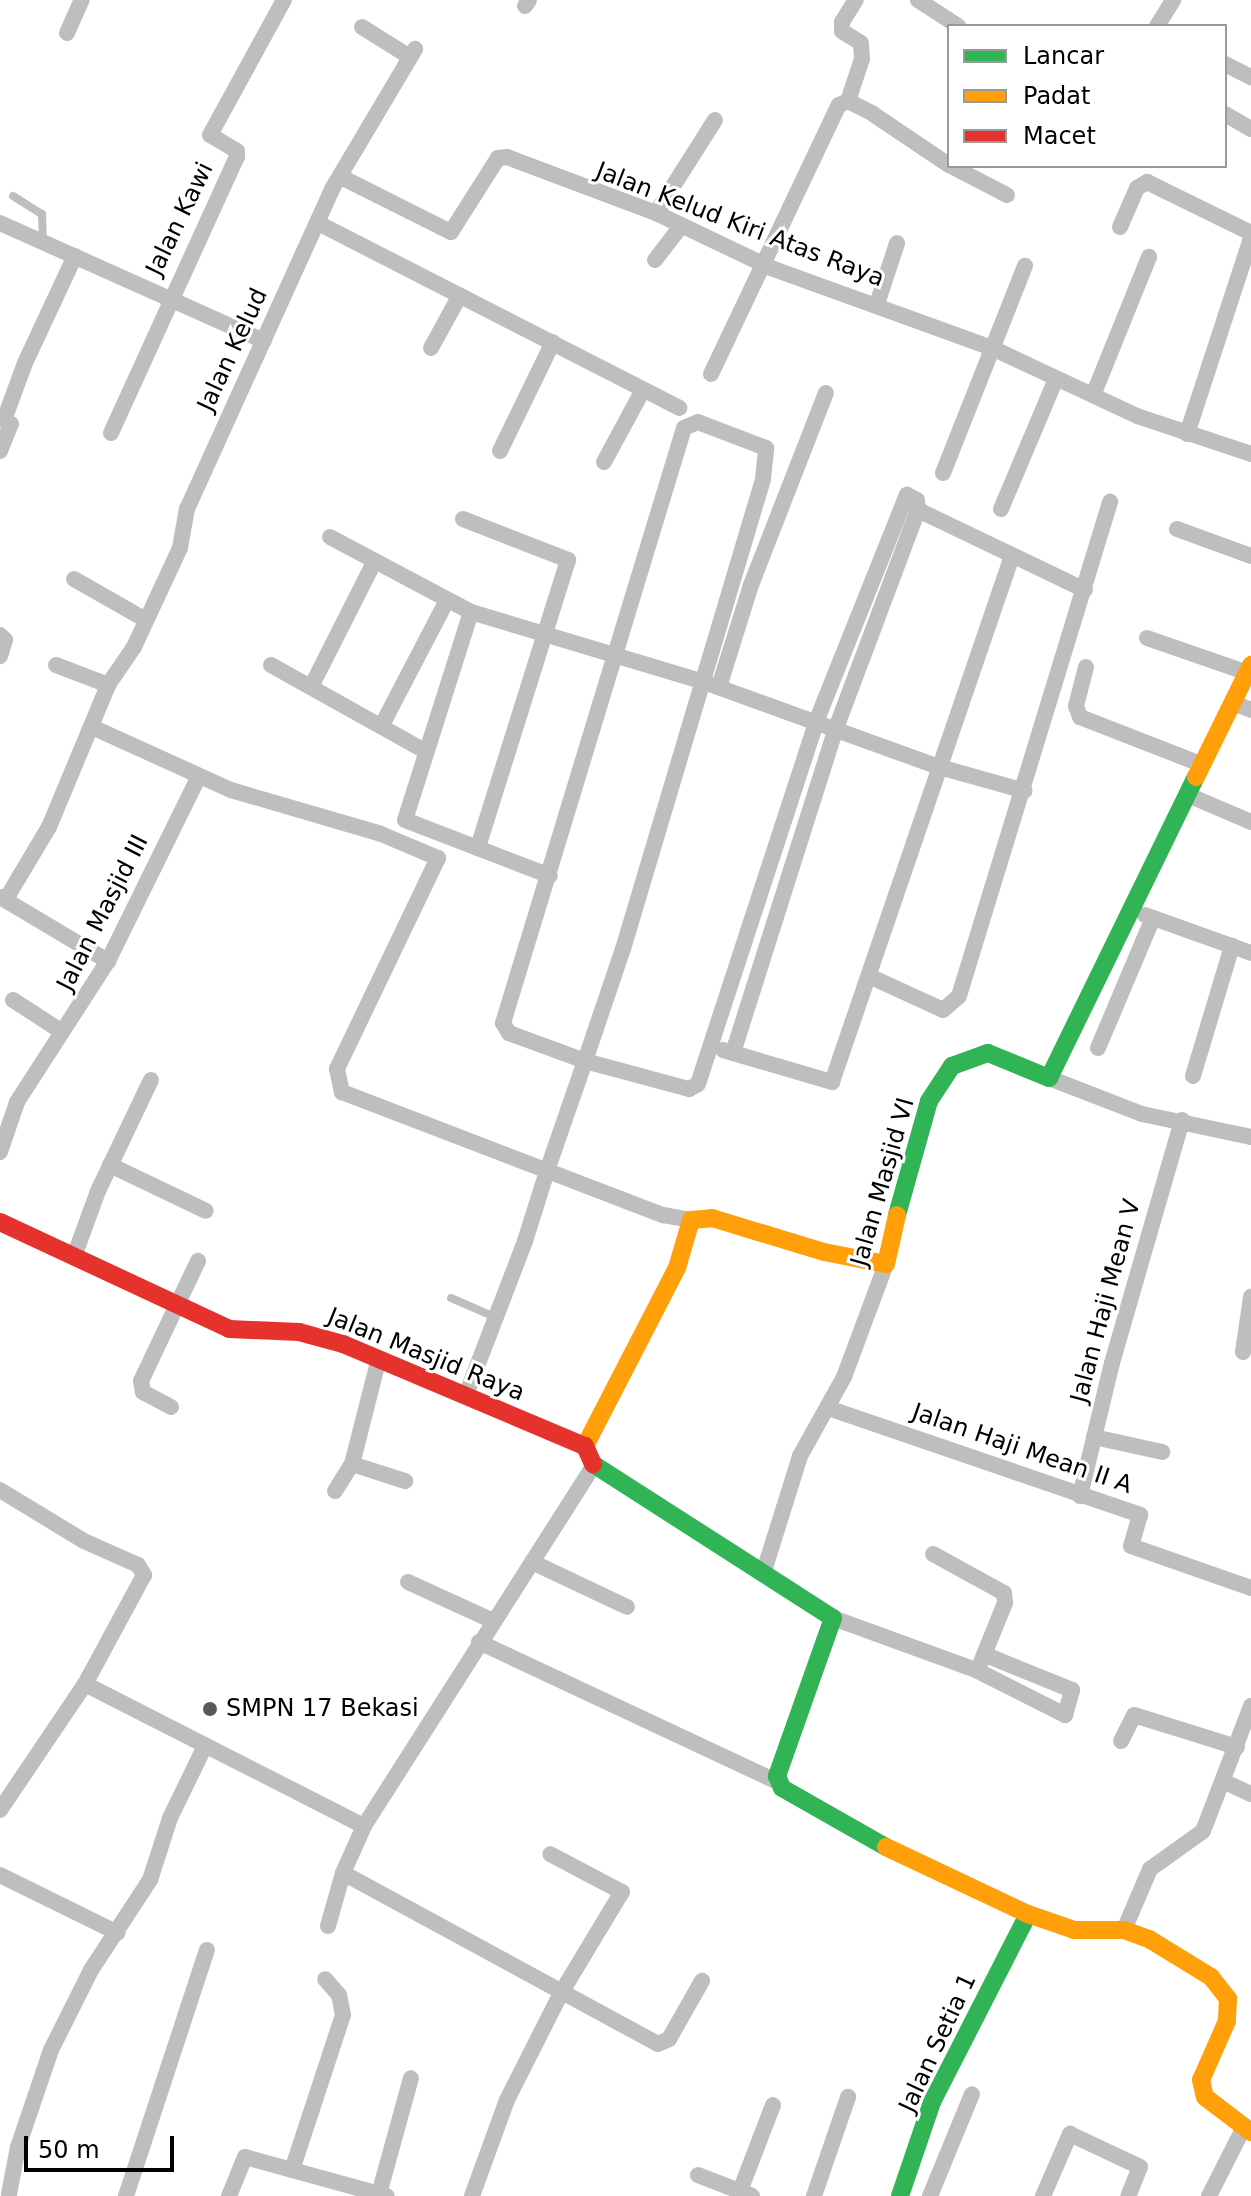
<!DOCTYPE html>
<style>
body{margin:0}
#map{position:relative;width:1251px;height:2196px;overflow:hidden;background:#fff;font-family:"DejaVu Sans",sans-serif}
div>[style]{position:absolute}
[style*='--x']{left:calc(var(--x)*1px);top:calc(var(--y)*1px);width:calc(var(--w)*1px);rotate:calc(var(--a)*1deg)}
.lane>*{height:8px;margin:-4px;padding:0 4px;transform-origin:4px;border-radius:4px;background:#bebebe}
.street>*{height:16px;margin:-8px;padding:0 8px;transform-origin:8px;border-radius:8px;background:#bebebe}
.fast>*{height:18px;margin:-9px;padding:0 9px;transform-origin:9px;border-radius:9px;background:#30b455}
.slow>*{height:18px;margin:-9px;padding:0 9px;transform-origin:9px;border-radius:9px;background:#ff9f0a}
.jam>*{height:18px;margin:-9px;padding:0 9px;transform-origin:9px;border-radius:9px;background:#e5322d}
.dots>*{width:22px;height:22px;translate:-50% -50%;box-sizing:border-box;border:4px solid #fff;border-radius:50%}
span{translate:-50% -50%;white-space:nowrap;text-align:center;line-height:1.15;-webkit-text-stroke:6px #fff;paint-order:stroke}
.street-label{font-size:24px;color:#000}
.poi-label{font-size:24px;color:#000}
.left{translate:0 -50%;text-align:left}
.legend{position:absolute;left:947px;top:24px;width:280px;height:144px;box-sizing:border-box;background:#fff;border:2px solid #999;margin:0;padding:10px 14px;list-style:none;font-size:24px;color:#000}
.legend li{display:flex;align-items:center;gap:16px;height:40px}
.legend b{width:40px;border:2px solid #999}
.scale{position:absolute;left:24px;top:2136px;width:150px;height:36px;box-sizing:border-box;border:4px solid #000;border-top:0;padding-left:10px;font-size:24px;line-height:28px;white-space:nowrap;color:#000;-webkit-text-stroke:6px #fff;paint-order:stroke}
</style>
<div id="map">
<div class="lane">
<i style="--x:13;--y:196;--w:34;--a:32"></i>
<i style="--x:42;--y:214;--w:27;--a:88"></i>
<i style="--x:451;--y:1298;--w:50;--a:23.5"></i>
</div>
<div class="street">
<i style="--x:918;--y:0;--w:48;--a:33"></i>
<i style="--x:525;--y:6;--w:7;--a:-56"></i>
<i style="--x:1157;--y:26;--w:31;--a:-58"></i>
<i style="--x:362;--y:27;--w:57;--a:32"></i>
<i style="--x:67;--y:33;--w:36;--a:-66"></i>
<i style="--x:1225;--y:64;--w:29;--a:27"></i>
<i style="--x:848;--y:101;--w:44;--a:-71.6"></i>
<i style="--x:862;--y:59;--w:16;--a:-94"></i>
<i style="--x:861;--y:43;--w:22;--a:-148"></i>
<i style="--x:842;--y:31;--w:9;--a:-90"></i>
<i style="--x:842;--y:22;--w:26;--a:-58"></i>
<i style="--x:1225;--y:114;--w:30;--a:30"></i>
<i style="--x:951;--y:166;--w:63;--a:27.4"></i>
<i style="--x:341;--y:177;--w:123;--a:26.6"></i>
<i style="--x:451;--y:232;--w:88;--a:-57.6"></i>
<i style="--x:498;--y:158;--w:9;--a:-6"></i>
<i style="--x:507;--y:157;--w:159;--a:20.6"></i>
<i style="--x:656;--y:213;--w:127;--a:25.6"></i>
<i style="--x:771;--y:268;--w:235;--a:19.9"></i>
<i style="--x:992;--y:348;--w:160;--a:25.1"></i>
<i style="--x:1137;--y:416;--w:120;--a:18.4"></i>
<i style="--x:656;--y:213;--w:110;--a:-57.6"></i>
<i style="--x:0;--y:223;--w:289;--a:24.1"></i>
<i style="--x:318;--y:223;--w:406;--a:27.1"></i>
<i style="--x:1120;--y:227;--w:43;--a:-66.4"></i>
<i style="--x:1137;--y:188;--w:12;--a:-31"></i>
<i style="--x:1147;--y:182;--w:116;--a:26.1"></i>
<i style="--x:655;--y:260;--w:43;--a:-52.6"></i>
<i style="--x:877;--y:304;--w:64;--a:-71.8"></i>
<i style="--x:431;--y:348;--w:60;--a:-61.3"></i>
<i style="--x:711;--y:374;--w:298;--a:-64.6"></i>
<i style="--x:839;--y:105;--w:10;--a:-24"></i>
<i style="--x:848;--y:101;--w:28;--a:27"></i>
<i style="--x:873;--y:114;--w:92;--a:33.9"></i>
<i style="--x:1094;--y:393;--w:147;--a:-68"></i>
<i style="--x:111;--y:433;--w:303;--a:-65.5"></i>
<i style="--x:237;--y:157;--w:6;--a:-90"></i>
<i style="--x:237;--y:151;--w:31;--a:-149"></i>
<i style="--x:210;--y:135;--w:154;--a:-61.3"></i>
<i style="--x:1187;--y:434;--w:206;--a:-71.9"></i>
<i style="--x:0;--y:451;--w:29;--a:-68"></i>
<i style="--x:11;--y:424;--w:8;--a:-150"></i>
<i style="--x:4;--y:420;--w:61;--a:-69.8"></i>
<i style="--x:25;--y:363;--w:118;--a:-65"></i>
<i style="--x:500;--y:451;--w:121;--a:-64.1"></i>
<i style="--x:604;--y:462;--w:82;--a:-61.6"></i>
<i style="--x:943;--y:473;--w:223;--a:-68.4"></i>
<i style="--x:1001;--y:509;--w:141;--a:-67.1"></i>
<i style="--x:918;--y:510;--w:185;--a:25.6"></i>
<i style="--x:463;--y:519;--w:113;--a:21.3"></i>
<i style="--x:568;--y:560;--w:302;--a:107.4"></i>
<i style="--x:1177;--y:529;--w:79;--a:20"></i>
<i style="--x:330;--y:537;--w:160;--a:28"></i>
<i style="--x:471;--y:612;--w:243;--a:16.7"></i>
<i style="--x:704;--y:682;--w:247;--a:19.9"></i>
<i style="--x:936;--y:766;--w:92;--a:15.7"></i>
<i style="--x:74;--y:579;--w:83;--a:29.7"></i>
<i style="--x:471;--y:612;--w:218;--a:107.6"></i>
<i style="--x:405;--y:820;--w:155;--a:21.1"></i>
<i style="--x:0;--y:635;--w:7;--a:45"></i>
<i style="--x:5;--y:640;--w:17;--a:107"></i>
<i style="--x:1147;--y:638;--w:107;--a:19.1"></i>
<i style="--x:56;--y:665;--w:56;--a:21"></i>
<i style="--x:271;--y:665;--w:174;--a:29.2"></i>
<i style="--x:1086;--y:667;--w:40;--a:104.4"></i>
<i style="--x:1076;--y:706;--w:12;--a:70"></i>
<i style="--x:1080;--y:717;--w:132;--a:21.3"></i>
<i style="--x:311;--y:687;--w:138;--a:-63.2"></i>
<i style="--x:719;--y:687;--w:107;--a:-72.6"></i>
<i style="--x:751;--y:585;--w:206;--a:-68.7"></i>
<i style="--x:1233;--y:703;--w:19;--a:21"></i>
<i style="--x:382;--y:725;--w:141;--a:-62.5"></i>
<i style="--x:92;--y:727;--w:153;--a:24.4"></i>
<i style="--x:231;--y:790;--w:156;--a:16.3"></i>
<i style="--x:381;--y:834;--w:62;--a:22.8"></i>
<i style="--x:438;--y:858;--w:234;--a:115.6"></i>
<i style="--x:337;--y:1069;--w:24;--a:78"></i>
<i style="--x:342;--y:1092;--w:344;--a:21"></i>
<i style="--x:663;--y:1215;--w:28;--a:10"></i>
<i style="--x:1188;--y:795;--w:69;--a:23.2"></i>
<i style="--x:0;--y:897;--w:126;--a:30.7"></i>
<i style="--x:6;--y:899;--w:84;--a:-59.2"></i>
<i style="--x:49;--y:827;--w:154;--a:-67.4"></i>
<i style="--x:108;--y:685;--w:46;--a:-55.6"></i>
<i style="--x:134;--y:647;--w:109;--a:-65.1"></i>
<i style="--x:180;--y:548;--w:40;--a:-80"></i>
<i style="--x:187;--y:509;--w:351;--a:-65.6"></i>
<i style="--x:332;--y:189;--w:163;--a:-59.3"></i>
<i style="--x:1145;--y:915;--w:113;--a:19.7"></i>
<i style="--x:869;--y:976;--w:81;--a:24.7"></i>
<i style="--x:943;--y:1010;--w:21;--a:-41"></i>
<i style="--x:959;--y:996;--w:517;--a:-73"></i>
<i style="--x:13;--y:1000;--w:57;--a:32.9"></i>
<i style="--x:1098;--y:1048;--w:141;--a:-67.1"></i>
<i style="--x:723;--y:1050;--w:114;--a:16.4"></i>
<i style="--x:832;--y:1082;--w:556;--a:-71.11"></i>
<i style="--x:1193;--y:1076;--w:136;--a:-73.3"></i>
<i style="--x:1049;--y:1078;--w:100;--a:21.2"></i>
<i style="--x:1142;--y:1114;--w:111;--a:11.9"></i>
<i style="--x:0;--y:1152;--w:53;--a:-71.2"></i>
<i style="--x:17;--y:1102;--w:168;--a:-57.2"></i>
<i style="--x:108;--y:961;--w:206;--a:-63.8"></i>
<i style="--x:110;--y:1165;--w:106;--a:25.6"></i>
<i style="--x:75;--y:1254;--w:67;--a:-69.9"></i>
<i style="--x:98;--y:1191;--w:123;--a:-64.5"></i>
<i style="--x:1243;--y:1352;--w:56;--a:-81.7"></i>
<i style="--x:466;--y:1395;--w:165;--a:-69"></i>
<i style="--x:525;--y:1241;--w:77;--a:-72.5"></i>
<i style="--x:548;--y:1168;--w:113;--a:-70.9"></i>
<i style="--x:585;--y:1061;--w:118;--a:-71.3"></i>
<i style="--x:623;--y:949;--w:490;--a:-73.4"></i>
<i style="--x:763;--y:479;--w:31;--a:-84"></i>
<i style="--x:766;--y:448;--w:73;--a:-159.1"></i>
<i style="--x:698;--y:422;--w:15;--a:157"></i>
<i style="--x:684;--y:428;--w:622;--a:106.92"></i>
<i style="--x:503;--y:1023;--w:12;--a:59"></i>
<i style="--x:509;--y:1033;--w:81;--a:20.2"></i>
<i style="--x:585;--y:1061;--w:108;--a:15.1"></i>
<i style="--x:689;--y:1089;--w:10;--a:-29"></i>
<i style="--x:698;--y:1084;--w:381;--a:-71.9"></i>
<i style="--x:816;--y:722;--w:245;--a:-68.2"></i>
<i style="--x:907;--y:495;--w:11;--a:27"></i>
<i style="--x:917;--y:500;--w:10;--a:84"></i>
<i style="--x:918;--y:510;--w:233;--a:110.6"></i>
<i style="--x:836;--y:728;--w:341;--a:107.6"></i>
<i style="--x:171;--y:1407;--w:32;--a:-152"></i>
<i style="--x:143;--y:1392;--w:11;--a:-100"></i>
<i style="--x:141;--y:1381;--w:133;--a:-64.6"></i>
<i style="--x:828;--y:1408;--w:330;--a:18.9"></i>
<i style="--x:1140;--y:1515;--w:32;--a:106"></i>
<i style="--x:1131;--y:1546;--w:127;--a:19.3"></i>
<i style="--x:1094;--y:1437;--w:70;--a:12.4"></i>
<i style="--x:352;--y:1464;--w:56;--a:17.8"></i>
<i style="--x:0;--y:1490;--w:98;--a:31.3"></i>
<i style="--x:84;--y:1541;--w:59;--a:24"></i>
<i style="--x:138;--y:1565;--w:12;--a:59"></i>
<i style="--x:144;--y:1575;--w:124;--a:118.4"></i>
<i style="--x:85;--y:1684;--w:152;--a:124"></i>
<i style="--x:335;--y:1491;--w:32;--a:-58"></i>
<i style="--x:352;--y:1464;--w:109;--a:-75.7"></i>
<i style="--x:1080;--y:1496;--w:137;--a:-76.5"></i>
<i style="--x:1112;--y:1363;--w:253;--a:-73.9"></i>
<i style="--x:933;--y:1554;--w:81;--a:28.8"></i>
<i style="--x:1004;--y:1593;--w:10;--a:84"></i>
<i style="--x:1005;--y:1603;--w:64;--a:112.1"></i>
<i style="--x:532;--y:1562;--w:105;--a:25.3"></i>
<i style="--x:764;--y:1571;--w:121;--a:-72.6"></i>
<i style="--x:800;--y:1456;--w:90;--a:-60.9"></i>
<i style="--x:844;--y:1377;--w:121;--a:-69.6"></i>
<i style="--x:408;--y:1582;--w:94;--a:24.6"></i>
<i style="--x:833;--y:1618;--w:152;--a:20"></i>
<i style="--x:976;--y:1670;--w:100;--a:26.8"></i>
<i style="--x:1065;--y:1715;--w:26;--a:-74"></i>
<i style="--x:1072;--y:1690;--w:93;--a:-157.9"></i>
<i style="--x:479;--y:1642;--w:330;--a:25.1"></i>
<i style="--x:85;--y:1684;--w:313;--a:27"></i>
<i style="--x:1121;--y:1741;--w:29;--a:-63"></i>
<i style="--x:1134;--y:1715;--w:108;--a:17.3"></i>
<i style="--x:1225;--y:1782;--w:29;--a:25"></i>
<i style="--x:343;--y:1873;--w:358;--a:28.5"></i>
<i style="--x:658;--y:2044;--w:12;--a:-24"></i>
<i style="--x:669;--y:2039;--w:67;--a:-60.4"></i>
<i style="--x:0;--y:1875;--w:131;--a:26.2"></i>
<i style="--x:328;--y:1926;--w:55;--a:-74.2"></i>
<i style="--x:343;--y:1873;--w:51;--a:-65.9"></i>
<i style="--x:364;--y:1826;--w:428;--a:-57.5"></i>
<i style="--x:1124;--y:1930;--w:66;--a:-66.9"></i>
<i style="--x:1150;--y:1869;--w:65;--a:-35.6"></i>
<i style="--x:1203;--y:1831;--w:134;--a:-69"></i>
<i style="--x:292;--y:2170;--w:163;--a:-71.8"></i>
<i style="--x:343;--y:2015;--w:20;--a:-101"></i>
<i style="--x:339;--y:1995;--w:21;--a:-131"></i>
<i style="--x:698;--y:2175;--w:58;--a:21.3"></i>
<i style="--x:740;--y:2191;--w:92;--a:-69"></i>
<i style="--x:9;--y:2194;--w:48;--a:-79.2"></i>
<i style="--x:18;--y:2147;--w:102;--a:-71.2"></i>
<i style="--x:51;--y:2050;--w:89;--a:-63.4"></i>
<i style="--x:91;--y:1970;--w:108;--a:-56.8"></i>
<i style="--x:150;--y:1880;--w:65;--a:-72.1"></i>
<i style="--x:170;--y:1818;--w:78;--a:-64.1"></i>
<i style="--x:379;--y:2194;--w:120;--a:-74.6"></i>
<i style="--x:126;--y:2196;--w:259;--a:-71.8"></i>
<i style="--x:229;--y:2196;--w:42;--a:-67.7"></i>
<i style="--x:245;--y:2157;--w:147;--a:15.4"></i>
<i style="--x:472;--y:2196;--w:102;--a:-70"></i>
<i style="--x:507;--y:2100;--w:120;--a:-63.2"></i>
<i style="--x:561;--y:1993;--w:118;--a:-58.9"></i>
<i style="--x:622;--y:1892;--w:81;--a:-152.2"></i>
<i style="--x:814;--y:2196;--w:105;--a:-71"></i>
<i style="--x:930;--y:2196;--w:110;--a:-67.6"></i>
<i style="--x:1043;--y:2196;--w:68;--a:-66.5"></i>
<i style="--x:1070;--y:2134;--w:77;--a:25.2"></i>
<i style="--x:1140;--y:2167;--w:31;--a:112"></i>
<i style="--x:1209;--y:2196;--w:77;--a:-63.1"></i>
</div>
<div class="fast">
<i style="--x:897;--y:1215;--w:118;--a:-74.3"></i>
<i style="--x:929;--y:1101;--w:42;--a:-56.7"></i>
<i style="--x:952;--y:1066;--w:38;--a:-20"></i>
<i style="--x:988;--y:1053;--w:66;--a:22.3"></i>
<i style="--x:1049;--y:1078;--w:335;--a:-64"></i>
<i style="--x:593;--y:1464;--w:285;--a:32.7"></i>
<i style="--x:833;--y:1618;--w:168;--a:109.5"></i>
<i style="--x:777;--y:1776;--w:13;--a:67"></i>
<i style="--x:782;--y:1788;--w:120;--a:29.6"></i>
<i style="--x:900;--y:2196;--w:99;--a:-71.2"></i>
<i style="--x:932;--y:2102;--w:211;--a:-62.9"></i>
</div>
<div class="slow">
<i style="--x:1196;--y:777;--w:125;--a:-63.8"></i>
<i style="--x:585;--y:1446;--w:200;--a:-62.7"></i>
<i style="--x:677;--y:1268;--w:50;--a:-73.7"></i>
<i style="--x:691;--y:1220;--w:21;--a:-5"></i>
<i style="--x:712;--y:1218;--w:117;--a:16.9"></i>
<i style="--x:824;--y:1252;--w:63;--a:11"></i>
<i style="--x:886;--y:1264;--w:50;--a:-77.3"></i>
<i style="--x:886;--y:1847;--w:157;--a:25.3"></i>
<i style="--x:1028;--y:1914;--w:49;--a:19.2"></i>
<i style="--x:1074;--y:1930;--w:50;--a:0"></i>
<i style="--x:1124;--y:1930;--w:27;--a:20"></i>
<i style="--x:1149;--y:1939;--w:73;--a:31.5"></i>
<i style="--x:1211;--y:1977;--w:28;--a:52"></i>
<i style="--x:1228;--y:1999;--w:22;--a:93"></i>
<i style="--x:1227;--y:2021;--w:64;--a:113.8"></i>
<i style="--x:1201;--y:2080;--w:17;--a:77"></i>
<i style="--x:1205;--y:2097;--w:58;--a:37.3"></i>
</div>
<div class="jam">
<i style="--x:0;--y:1222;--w:253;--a:25"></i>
<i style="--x:229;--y:1329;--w:70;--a:2.5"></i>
<i style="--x:299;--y:1332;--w:46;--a:15.3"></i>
<i style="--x:343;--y:1344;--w:263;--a:22.9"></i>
<i style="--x:585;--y:1446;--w:20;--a:66"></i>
</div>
<div class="dots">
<i style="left:210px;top:1709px;background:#595959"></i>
</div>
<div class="street-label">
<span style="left:180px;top:219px;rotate:-64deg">Jalan Kawi</span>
<span style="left:740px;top:225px;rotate:21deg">Jalan Kelud Kiri Atas Raya</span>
<span style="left:233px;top:350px;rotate:-65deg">Jalan Kelud</span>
<span style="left:103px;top:913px;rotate:-63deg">Jalan Masjid III</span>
<span style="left:883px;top:1182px;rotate:-74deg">Jalan Masjid VI</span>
<span style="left:1106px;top:1301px;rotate:-75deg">Jalan Haji Mean V</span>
<span style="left:426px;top:1355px;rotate:22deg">Jalan Masjid Raya</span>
<span style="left:1022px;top:1449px;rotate:19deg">Jalan Haji Mean II A</span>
<span style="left:938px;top:2043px;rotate:-65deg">Jalan Setia 1</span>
</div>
<div class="poi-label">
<span class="left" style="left:226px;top:1709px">SMPN 17 Bekasi</span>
</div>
<ul class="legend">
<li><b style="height:10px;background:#30b455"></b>Lancar</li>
<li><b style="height:10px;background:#ff9f0a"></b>Padat</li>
<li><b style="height:10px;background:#e5322d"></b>Macet</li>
</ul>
<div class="scale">50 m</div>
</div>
